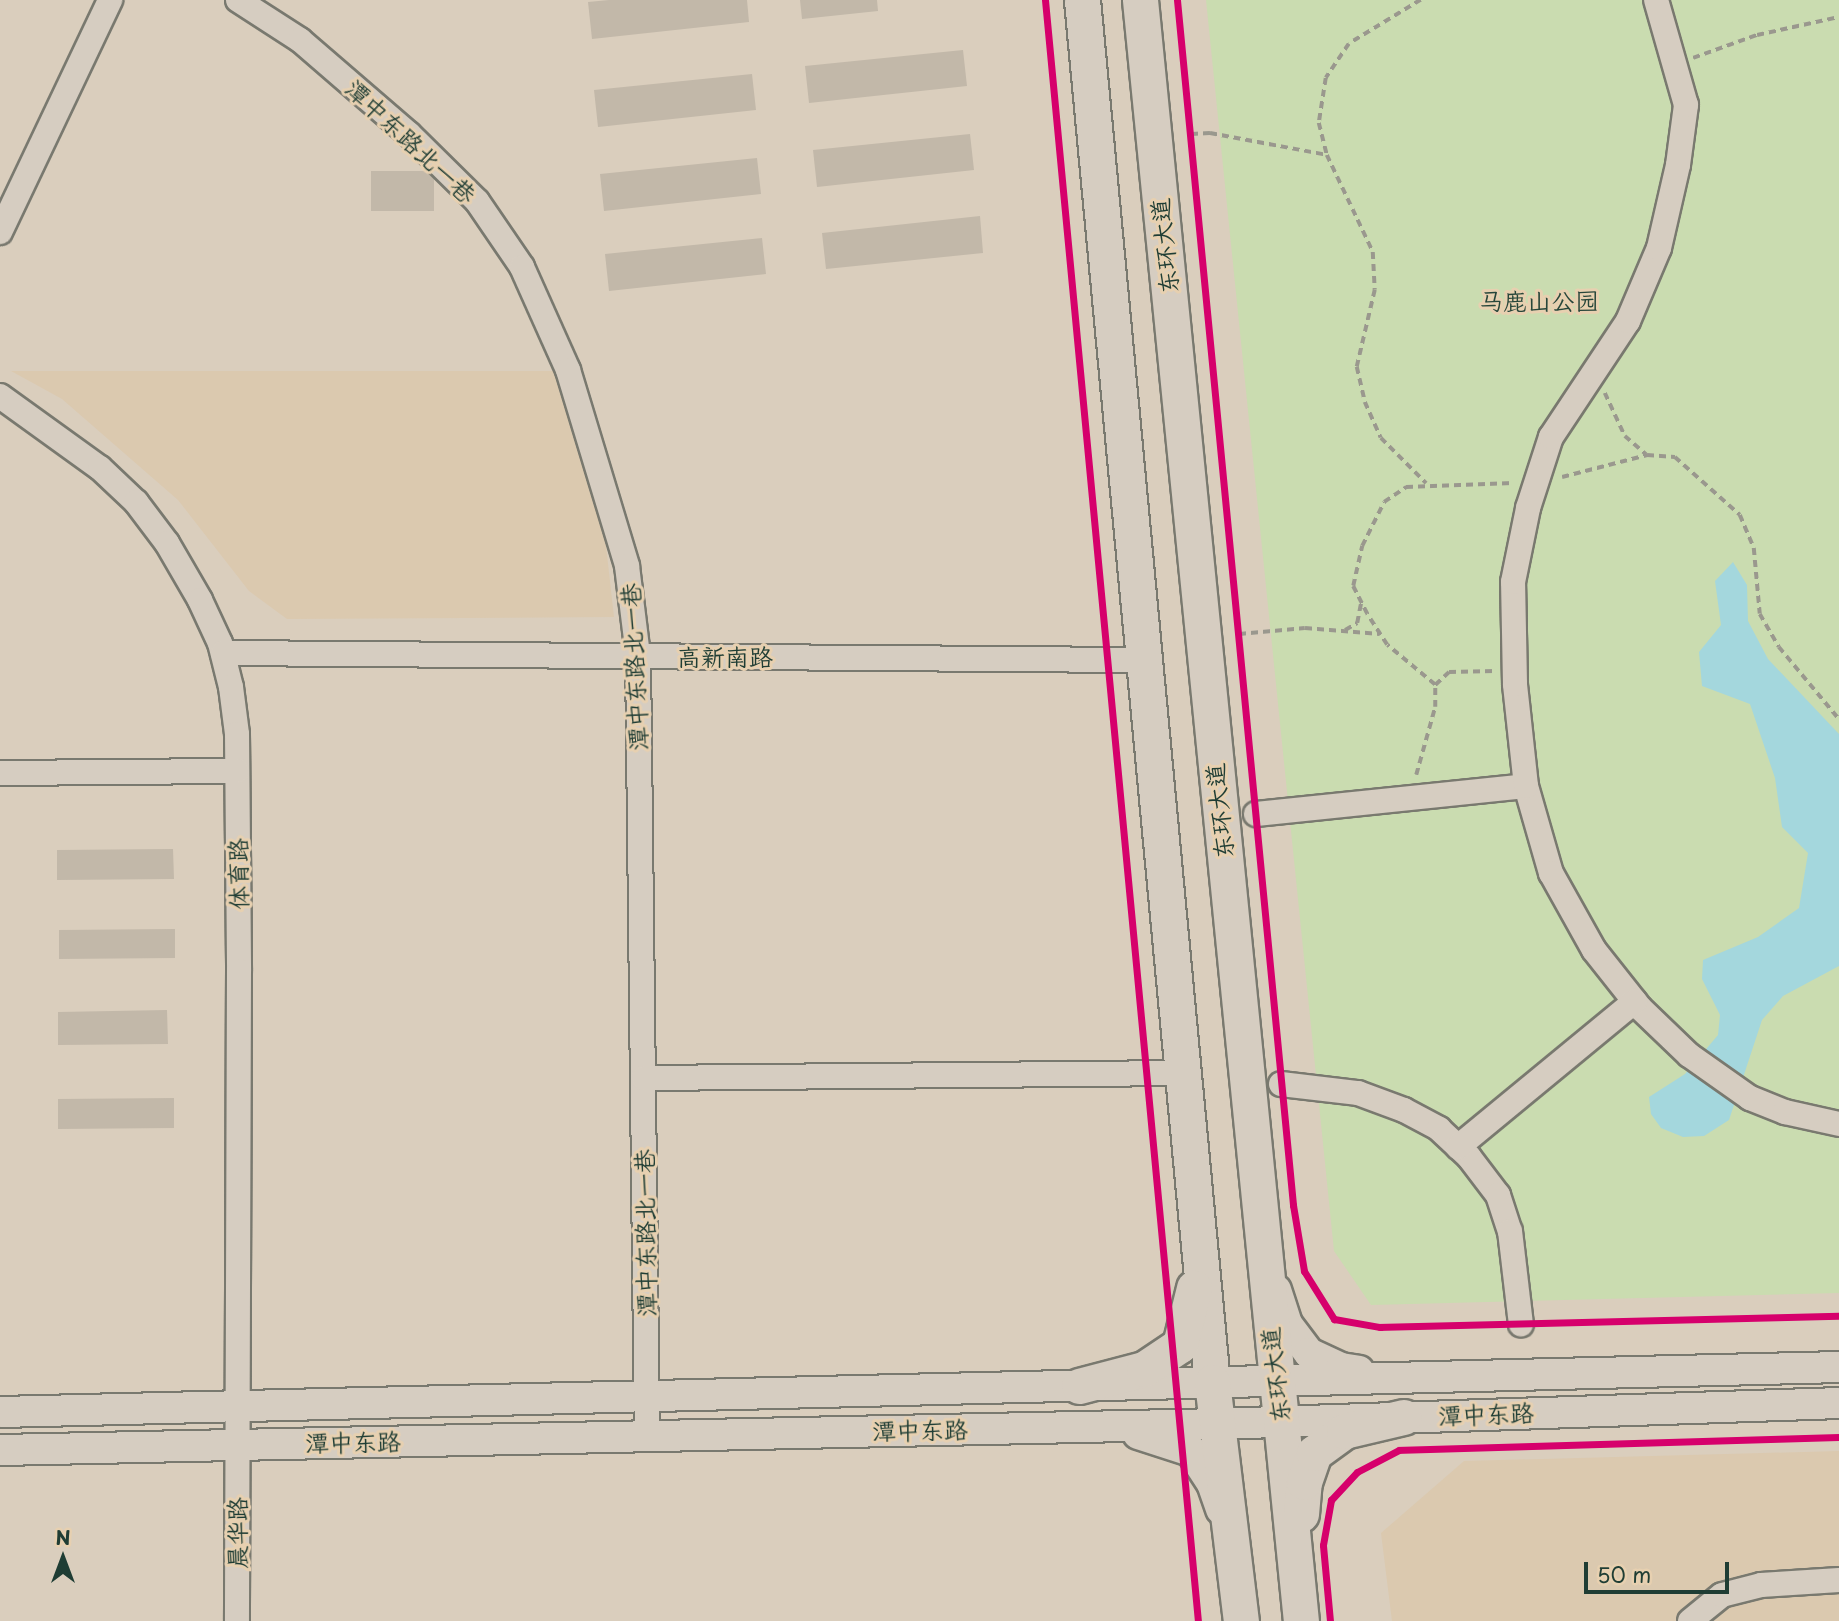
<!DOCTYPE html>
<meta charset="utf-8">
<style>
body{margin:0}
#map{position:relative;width:1839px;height:1621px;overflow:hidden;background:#dacebd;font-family:"Playpen Sans","LXGW WenKai TC",sans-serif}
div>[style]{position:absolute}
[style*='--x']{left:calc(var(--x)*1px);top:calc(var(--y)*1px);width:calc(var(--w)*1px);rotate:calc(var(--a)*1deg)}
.built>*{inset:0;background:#dbc9af}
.green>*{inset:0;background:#cadcb0}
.water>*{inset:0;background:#a4d7dd}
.building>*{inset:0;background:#c2b8a9}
.path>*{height:3.5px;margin-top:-1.75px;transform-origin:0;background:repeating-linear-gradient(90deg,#9a988e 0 7px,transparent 0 12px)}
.roads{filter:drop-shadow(2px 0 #79796f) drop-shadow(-2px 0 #79796f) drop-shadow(0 2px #79796f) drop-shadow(0 -2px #79796f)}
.minor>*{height:24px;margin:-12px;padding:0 12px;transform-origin:12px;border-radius:12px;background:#d6cdc1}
.major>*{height:30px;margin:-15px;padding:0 15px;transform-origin:15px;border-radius:15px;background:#d6cdc1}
.highway>*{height:35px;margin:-17.5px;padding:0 17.5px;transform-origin:17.5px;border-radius:17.5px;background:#d6cdc1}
.cycleway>*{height:7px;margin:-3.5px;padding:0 3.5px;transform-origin:3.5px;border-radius:3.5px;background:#d6006c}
span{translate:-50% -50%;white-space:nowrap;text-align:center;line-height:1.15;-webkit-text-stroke:6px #e7d0b0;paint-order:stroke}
.street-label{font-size:24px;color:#1f3d34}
.park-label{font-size:24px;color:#27463a}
.north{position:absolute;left:28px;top:1523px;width:70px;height:70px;-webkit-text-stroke:5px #e7d0b0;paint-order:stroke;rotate:0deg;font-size:19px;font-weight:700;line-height:28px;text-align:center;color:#1f3d34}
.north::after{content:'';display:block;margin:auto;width:24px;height:32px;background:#1f3d34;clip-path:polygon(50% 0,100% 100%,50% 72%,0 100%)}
.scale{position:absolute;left:1584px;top:1562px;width:145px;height:32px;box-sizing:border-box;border:4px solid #1f3d34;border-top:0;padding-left:9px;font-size:21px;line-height:24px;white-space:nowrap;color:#1f3d34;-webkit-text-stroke:5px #e7d0b0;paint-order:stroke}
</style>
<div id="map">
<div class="built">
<i style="clip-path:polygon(11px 371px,556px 371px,604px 528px,614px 617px,287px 619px,249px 591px,178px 500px,62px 399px)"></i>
<i style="clip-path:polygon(1839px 1451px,1839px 1621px,1392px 1621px,1381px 1533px,1464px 1461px)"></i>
</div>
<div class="green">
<i style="clip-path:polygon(1206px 0,1839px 0,1839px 1293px,1371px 1305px,1334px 1251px)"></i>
</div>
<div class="water">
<i style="clip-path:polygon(1733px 562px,1747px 585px,1748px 621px,1768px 659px,1839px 734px,1839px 966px,1783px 996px,1762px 1020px,1729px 1120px,1704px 1136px,1683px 1137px,1661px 1128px,1651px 1114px,1649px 1097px,1685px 1074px,1718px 1035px,1720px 1015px,1702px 979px,1703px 960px,1758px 937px,1799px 908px,1808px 853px,1782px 827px,1775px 778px,1750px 704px,1702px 686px,1699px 652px,1721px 625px,1715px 581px)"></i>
</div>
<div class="building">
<i style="clip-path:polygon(609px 0,747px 0,749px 22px,592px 39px,588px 2px)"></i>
<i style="clip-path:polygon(800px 0,877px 0,878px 11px,802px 19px)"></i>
<i style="clip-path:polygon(963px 50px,967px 86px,809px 103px,805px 66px)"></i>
<i style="clip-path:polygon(752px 74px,756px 110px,598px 127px,594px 90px)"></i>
<i style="clip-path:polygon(970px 134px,974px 170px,817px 187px,813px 150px)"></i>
<i style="clip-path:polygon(757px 158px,761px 194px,604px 211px,600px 174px)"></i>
<i style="clip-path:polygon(371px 171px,426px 171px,434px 179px,434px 211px,371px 211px)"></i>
<i style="clip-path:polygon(980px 216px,983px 253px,826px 269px,822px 233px)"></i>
<i style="clip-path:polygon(762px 238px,766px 274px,609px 291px,605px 254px)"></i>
<i style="clip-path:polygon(173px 849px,174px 879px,57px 880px,57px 850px)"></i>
<i style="clip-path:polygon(175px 929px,175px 958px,59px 959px,59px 930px)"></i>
<i style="clip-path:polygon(167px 1010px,168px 1044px,58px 1045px,58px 1012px)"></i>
<i style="clip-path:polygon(174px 1098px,174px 1128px,58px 1129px,58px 1099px)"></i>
</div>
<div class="path">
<i style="--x:1421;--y:0;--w:84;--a:148.6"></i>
<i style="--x:1349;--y:44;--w:41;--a:124.1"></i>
<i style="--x:1326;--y:78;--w:46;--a:98.8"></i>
<i style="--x:1319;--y:123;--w:33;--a:76"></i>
<i style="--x:1327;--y:155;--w:107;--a:64.6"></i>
<i style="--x:1373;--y:252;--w:38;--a:87"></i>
<i style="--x:1375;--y:290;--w:79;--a:103.2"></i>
<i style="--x:1357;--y:367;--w:36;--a:77"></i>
<i style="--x:1365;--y:402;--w:39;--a:66"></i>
<i style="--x:1381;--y:438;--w:64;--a:45"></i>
<i style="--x:1693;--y:58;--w:68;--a:-19.8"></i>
<i style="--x:1757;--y:35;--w:84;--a:-12.4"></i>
<i style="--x:1191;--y:134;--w:19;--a:-3"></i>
<i style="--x:1210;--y:133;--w:119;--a:10.6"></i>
<i style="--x:1605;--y:393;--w:47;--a:65.1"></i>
<i style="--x:1625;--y:436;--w:28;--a:41"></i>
<i style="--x:1562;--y:477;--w:88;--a:-14.5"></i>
<i style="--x:1647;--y:455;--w:28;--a:4"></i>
<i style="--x:1675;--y:457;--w:87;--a:41.7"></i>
<i style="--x:1740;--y:515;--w:36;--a:67"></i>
<i style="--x:1754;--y:548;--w:66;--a:84.8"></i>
<i style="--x:1760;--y:614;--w:38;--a:60"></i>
<i style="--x:1779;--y:647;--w:94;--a:50.2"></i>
<i style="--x:1345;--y:630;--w:14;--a:-30"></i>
<i style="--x:1357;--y:623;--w:21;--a:-79"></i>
<i style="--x:1239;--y:634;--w:66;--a:-5.2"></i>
<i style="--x:1305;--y:628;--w:75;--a:4.6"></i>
<i style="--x:1435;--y:685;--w:19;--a:-43"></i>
<i style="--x:1449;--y:672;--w:46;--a:-1.2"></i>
<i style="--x:1416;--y:775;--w:71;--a:-74.4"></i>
<i style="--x:1435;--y:707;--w:22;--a:-90"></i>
<i style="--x:1435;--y:685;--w:62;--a:-140.2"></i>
<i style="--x:1387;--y:645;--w:37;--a:-123"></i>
<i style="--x:1367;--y:614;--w:31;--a:-117"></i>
<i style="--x:1353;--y:586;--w:41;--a:-77.3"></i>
<i style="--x:1362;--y:546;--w:49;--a:-63.4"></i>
<i style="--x:1384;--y:502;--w:27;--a:-34"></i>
<i style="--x:1406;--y:487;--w:107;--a:-2.1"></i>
</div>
<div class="roads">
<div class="minor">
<i style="--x:238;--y:0;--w:74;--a:32.8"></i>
<i style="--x:300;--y:40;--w:144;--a:40.8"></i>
<i style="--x:409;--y:134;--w:95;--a:44.6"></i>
<i style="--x:477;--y:201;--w:80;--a:55.7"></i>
<i style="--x:522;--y:267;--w:113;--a:65.9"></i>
<i style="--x:568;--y:370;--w:205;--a:73.2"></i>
<i style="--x:627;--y:566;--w:91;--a:83"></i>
<i style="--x:638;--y:656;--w:780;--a:89.34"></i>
<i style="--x:0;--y:232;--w:257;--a:-64.6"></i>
<i style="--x:0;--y:396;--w:123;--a:35.8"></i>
<i style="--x:100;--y:468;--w:50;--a:43.4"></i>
<i style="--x:136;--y:502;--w:51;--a:52.9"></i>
<i style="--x:167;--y:543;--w:66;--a:59.9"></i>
<i style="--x:200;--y:600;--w:47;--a:65.1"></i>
<i style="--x:220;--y:643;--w:45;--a:76"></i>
<i style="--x:231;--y:687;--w:47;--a:82.7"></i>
<i style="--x:237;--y:734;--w:237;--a:89.5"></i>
<i style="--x:239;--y:971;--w:650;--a:90.18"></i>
<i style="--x:223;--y:653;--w:920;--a:0.44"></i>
<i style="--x:0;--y:773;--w:237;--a:-0.5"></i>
<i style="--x:1526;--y:786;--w:91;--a:74"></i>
<i style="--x:1551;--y:873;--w:88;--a:60.8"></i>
<i style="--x:1594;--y:950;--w:74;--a:51.6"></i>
<i style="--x:1640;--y:1008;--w:68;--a:43.8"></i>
<i style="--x:1689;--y:1055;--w:75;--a:35.2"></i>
<i style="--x:1750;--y:1098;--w:38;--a:22"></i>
<i style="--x:1785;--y:1112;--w:55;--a:12.5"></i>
<i style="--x:1256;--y:814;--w:271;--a:-5.9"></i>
<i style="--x:1526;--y:786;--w:103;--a:-96.2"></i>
<i style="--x:1515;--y:684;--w:102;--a:-91.1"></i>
<i style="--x:1513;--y:582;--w:76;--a:-78.5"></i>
<i style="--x:1528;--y:508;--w:75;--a:-72.1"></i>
<i style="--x:1551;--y:437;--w:139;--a:-56.4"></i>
<i style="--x:1628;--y:321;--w:79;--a:-67"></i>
<i style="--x:1659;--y:248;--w:85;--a:-77.1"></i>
<i style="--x:1678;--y:165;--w:61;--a:-82.4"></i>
<i style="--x:1686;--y:105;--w:109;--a:-105.9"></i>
<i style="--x:644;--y:1078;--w:539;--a:-0.53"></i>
<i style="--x:1281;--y:1084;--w:78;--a:6.7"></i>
<i style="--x:1358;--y:1093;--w:49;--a:20.3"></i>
<i style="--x:1404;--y:1110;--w:40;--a:28"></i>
<i style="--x:1439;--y:1129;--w:41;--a:43"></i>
<i style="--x:1469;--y:1157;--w:48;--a:52.7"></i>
<i style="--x:1498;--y:1195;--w:38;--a:72"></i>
<i style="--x:1510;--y:1231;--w:94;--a:83.3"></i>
<i style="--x:1458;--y:1147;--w:229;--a:-39.5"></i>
<i style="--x:1690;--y:1621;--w:41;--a:-39.1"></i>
<i style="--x:1722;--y:1595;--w:40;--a:-14.4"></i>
<i style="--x:1761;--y:1585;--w:78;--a:-3.7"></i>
</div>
<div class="major">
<i style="--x:1276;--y:1290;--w:36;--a:72"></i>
<i style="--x:1287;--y:1324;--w:36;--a:53"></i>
<i style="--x:1309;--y:1353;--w:35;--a:25"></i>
<i style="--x:1341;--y:1368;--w:18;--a:9"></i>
<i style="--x:0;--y:1412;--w:1840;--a:-1.4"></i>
<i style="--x:1138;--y:1434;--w:56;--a:17.8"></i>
<i style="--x:1191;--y:1451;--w:38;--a:57"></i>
<i style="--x:1212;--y:1483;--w:28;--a:71"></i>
<i style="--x:0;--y:1450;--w:1217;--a:-1.22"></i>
<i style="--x:1217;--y:1424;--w:622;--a:-1.93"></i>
</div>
<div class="highway">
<i style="--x:1082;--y:0;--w:1388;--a:84.63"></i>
<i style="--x:1212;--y:1382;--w:241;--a:83.1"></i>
<i style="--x:1140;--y:0;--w:1629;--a:84.33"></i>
<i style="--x:1079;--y:1386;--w:67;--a:-14.7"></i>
<i style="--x:1144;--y:1369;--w:43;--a:-33.7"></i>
<i style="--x:1180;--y:1345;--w:59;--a:-76.2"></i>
<i style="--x:1301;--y:1514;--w:32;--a:-85"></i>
<i style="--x:1304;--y:1482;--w:31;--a:-71"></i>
<i style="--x:1314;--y:1453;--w:37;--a:-36"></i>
<i style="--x:1344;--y:1431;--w:61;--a:-13.3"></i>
</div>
</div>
<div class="cycleway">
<i style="--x:1045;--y:0;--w:1628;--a:84.61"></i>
<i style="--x:1177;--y:0;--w:1211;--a:84.5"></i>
<i style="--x:1293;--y:1205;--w:67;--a:80.5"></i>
<i style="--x:1304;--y:1271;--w:57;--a:58"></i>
<i style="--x:1334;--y:1319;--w:47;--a:9.9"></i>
<i style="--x:1380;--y:1327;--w:459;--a:-1.4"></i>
<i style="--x:1330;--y:1621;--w:76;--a:-95.3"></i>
<i style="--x:1323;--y:1545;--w:46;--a:-79.9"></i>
<i style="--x:1331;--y:1500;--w:38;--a:-47"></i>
<i style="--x:1357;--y:1472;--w:47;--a:-27.6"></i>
<i style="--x:1399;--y:1450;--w:440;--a:-1.7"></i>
</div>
<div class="street-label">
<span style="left:411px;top:141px;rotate:43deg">潭中东路北一巷</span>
<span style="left:1164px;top:246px;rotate:-96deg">东环大道</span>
<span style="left:725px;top:657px">高新南路</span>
<span style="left:634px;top:667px;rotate:-93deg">潭中东路北一巷</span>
<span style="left:1219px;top:811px;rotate:-96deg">东环大道</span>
<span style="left:238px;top:874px;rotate:-91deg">体育路</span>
<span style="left:645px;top:1233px;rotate:-91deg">潭中东路北一巷</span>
<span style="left:1275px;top:1375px;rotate:-97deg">东环大道</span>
<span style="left:1486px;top:1414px;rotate:-2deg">潭中东路</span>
<span style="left:920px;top:1430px;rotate:-1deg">潭中东路</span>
<span style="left:353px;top:1442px;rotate:-1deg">潭中东路</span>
<span style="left:237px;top:1533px;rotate:-90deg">晨华路</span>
</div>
<div class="park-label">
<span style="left:1539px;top:301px">马鹿山公园</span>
</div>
<div class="north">N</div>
<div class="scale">50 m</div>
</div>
